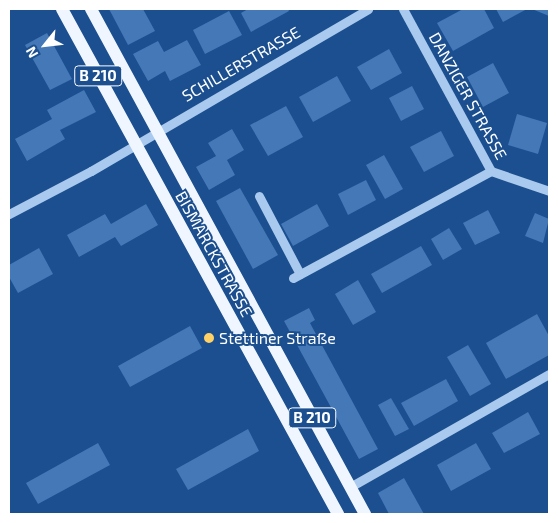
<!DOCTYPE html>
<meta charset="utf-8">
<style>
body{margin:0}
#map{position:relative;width:558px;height:523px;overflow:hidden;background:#1b4f8f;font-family:"Exo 2",sans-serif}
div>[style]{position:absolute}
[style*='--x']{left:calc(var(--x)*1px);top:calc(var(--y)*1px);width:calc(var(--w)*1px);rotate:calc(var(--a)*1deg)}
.building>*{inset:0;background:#4478b7}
.minor>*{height:9px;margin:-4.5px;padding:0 4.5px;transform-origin:4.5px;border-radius:4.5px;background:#a9c9ee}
.major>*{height:12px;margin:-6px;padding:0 6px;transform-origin:6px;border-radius:6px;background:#f0f6ff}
.dots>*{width:14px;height:14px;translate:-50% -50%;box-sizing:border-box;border:2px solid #1b4f8f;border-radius:50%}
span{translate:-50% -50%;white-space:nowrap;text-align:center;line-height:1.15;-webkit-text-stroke:4px #1b4f8f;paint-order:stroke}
.shield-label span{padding:1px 4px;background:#1b4f8f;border:1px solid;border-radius:4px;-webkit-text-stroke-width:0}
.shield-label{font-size:15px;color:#fff;font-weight:700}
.street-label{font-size:16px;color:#fff}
.poi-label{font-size:16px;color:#fff}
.left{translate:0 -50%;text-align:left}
.frame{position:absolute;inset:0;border:10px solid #fff;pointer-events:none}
.north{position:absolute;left:20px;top:20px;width:50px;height:50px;-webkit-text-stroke:4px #1b4f8f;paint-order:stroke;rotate:241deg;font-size:14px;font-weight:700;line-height:20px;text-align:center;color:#fff}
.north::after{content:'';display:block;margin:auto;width:18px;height:22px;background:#fff;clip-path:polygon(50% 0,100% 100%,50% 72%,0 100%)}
</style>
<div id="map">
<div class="building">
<i style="clip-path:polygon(109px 9px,143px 9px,155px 31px,128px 45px)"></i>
<i style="clip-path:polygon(248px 9px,288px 9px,289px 11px,251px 32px,241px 13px)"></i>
<i style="clip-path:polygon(463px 9px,484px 9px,494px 28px,453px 51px,437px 23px)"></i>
<i style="clip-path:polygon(496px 9px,527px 9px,503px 22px)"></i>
<i style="clip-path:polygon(532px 9px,549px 9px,549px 16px)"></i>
<i style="clip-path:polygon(229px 11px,242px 35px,205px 54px,193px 30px)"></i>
<i style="clip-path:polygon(47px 33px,72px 79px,50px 90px,25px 45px)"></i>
<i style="clip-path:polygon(187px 40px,201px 65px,170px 81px,165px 71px,148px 81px,133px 54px,158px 41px,164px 52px)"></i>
<i style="clip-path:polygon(389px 49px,402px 73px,371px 90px,357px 67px)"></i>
<i style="clip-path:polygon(493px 63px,509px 93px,483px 107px,467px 77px)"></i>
<i style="clip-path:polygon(337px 76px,351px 101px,313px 122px,299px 97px)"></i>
<i style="clip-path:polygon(412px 86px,424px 109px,401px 121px,389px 98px)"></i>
<i style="clip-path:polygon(84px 90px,96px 112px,60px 130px,65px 139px,27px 161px,15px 139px,52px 119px,47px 110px)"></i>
<i style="clip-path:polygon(286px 106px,303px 137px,268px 156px,250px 125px)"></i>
<i style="clip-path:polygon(517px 114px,547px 123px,538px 154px,508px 145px)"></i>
<i style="clip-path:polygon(232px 129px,244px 150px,227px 160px,235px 175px,209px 190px,196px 167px,216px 156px,208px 143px)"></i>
<i style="clip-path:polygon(441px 131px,454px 156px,424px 172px,410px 147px)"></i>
<i style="clip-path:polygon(384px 155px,403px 189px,385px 199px,366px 165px)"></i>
<i style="clip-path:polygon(366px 180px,376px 200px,348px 215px,338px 194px)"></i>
<i style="clip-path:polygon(240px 188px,278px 255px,253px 269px,216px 201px)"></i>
<i style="clip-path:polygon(146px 204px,158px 225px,121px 246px,115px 237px,79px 257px,67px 235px,105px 214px,111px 224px)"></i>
<i style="clip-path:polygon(317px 204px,329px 226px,293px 246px,281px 224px)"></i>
<i style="clip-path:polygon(488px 210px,500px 233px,475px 245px,463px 223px)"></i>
<i style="clip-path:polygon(535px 213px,549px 219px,543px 243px,525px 236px)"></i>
<i style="clip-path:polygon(449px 228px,462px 249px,443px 260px,431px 239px)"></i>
<i style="clip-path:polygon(421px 246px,432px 265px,382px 293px,371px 274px)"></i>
<i style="clip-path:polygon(39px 248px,53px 274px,18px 293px,9px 277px,9px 265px)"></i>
<i style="clip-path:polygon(358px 280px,376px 312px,353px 325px,335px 294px)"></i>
<i style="clip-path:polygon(309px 308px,315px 320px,310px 323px,378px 449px,359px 459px,284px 321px)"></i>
<i style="clip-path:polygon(537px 314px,549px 336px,549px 355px,506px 379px,486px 343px)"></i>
<i style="clip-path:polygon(190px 326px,202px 348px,130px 387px,118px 366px)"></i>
<i style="clip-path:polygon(468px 345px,491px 384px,470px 396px,447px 357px)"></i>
<i style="clip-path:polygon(446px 379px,458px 401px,414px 426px,401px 403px)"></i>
<i style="clip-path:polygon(391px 398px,409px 429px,395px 436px,378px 405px)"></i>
<i style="clip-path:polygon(528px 412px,540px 434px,504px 453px,492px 433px)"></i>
<i style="clip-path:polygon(248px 429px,259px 451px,188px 490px,176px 469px)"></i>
<i style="clip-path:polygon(98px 443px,110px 465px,38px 504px,26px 483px)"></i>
<i style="clip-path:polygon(476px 443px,491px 469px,451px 491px,437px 465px)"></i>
<i style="clip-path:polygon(404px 478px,424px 514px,389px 514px,378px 493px)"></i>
</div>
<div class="minor">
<i style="--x:403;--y:9;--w:184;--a:61.5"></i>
<i style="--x:491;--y:171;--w:61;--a:19"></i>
<i style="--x:259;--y:196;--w:88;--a:62.3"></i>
<i style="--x:9;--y:214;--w:93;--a:-27.7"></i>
<i style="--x:91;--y:171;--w:321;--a:-30.3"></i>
<i style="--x:293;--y:278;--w:225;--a:-28.4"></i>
<i style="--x:350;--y:487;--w:229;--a:-29.6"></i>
</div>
<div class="major">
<i style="--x:62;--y:9;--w:576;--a:61.34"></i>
<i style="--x:91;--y:9;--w:575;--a:61.52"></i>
</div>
<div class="dots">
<i style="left:209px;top:338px;background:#ffd166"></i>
</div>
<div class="shield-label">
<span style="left:98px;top:76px">B 210</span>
<span style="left:312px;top:418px">B 210</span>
</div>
<div class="street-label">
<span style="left:241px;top:64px;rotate:-30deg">SCHILLERSTRASSE</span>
<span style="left:468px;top:96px;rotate:61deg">DANZIGER STRASSE</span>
<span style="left:214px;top:254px;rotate:61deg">BISMARCKSTRASSE</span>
</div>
<div class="poi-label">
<span class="left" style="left:219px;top:338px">Stettiner Straße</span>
</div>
<div class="frame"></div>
<div class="north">N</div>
</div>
